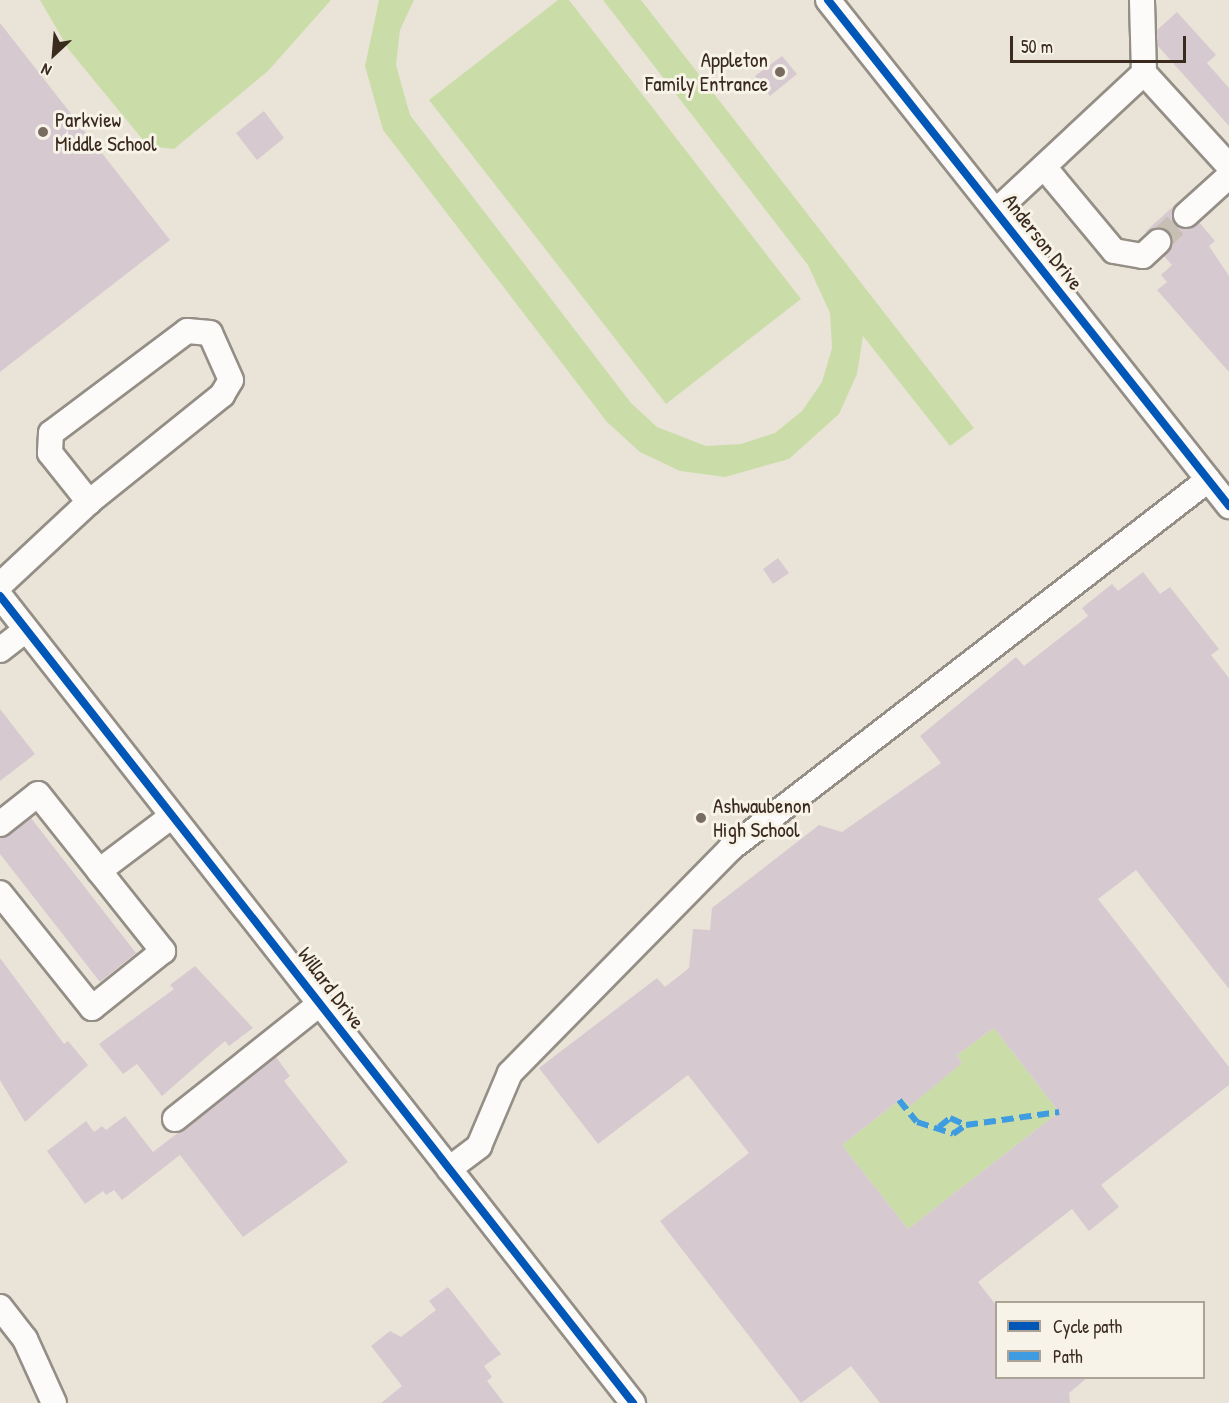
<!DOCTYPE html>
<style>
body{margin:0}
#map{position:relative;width:1229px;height:1403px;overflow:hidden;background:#eae4d8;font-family:"Patrick Hand",sans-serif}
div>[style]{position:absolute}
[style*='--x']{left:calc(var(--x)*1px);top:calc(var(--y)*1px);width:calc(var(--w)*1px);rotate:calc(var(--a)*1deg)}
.green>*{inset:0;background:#cadda9}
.building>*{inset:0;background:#d7c9d0}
.minor-tunnel>*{height:24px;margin-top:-12px;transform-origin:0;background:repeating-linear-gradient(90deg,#c7bfb3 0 24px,transparent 0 36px)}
.roads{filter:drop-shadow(2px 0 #948e86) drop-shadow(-2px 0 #948e86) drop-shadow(0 2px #948e86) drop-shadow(0 -2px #948e86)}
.minor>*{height:24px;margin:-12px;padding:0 12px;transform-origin:12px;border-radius:12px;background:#fcfbf9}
.quiet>*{height:6px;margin-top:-3px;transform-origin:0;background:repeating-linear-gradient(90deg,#3f9ce0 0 12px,transparent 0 18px)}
.cycleway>*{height:8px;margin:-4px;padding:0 4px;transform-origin:4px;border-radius:4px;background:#0057b8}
.dots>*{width:16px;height:16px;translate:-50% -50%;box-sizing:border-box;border:3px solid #f7f3e8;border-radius:50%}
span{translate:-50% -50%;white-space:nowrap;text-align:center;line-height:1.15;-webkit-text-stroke:6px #f7f3e8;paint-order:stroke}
.poi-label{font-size:21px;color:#3b2a1e}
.right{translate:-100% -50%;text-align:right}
.left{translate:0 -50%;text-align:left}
.street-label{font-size:21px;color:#3b2a1e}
.legend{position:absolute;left:995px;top:1301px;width:210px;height:78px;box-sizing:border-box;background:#f7f3e8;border:2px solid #aca397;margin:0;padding:8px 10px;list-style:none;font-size:18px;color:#3b2a1e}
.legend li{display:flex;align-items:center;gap:12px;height:30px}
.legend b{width:30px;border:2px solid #aca397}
.north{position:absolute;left:24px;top:24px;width:60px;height:60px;-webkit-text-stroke:4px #f7f3e8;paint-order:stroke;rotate:206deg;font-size:16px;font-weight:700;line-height:24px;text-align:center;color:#3b2a1e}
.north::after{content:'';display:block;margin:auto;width:21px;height:27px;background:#3b2a1e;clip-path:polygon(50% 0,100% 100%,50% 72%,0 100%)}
.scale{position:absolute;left:1010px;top:36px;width:176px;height:27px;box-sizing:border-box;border:3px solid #3b2a1e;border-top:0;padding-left:8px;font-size:18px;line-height:21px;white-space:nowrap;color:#3b2a1e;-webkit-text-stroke:4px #f7f3e8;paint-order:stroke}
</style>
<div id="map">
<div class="green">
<i style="clip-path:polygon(40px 0,331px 0,268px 71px,174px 149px,148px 146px,69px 50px)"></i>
<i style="clip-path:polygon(379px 0,414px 0,400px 30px,396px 65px,410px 115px,631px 403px,657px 427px,706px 446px,741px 444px,775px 433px,802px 411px,822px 382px,832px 348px,830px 313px,808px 265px,603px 0,641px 0,974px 428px,950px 446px,863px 336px,857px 374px,839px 414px,789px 459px,725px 477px,680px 471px,640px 452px,607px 422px,383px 130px,365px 66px)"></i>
<i style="clip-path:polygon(558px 0,569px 0,801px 299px,666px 404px,429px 100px)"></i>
<i style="clip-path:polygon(994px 1028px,1059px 1112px,908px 1229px,842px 1145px,902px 1098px,910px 1105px,962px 1063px,957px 1055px)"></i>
</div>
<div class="building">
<i style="clip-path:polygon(1177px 12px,1216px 55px,1207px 63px,1229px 88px,1229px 126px,1158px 46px,1157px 30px)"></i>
<i style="clip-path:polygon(0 23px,170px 240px,0 372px)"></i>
<i style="clip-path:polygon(782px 56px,797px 74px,770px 96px,755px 76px)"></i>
<i style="clip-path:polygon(264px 111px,284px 138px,257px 160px,236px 133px)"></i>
<i style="clip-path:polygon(1177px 203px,1172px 211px,1175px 224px,1188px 229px,1199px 222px,1215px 241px,1209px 246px,1229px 276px,1229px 372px,1157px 290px,1167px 282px,1161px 275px,1172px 265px,1164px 256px,1172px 239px,1162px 228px,1145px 232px)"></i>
<i style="clip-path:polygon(778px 558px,789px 573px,773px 584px,763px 569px)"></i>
<i style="clip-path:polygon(evenodd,1143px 572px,1160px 594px,1170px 587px,1219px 649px,1211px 655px,1229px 678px,1229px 989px,1136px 870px,1098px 899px,1229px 1067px,1229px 1085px,1101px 1185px,1119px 1207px,1089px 1231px,1072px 1209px,978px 1282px,996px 1305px,996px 1377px,1088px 1377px,1069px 1393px,1070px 1403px,880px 1403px,851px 1366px,801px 1403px,660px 1221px,749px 1153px,688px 1075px,598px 1144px,539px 1068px,657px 978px,665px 987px,689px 968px,693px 929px,710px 930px,712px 908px,819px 825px,842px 832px,941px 763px,920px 736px,1016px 657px,1024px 666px,1088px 616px,1082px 608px,1112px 584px,1118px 591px,1143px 572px,994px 1028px,1059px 1112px,908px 1229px,842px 1145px,902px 1098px,910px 1106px,962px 1063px,957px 1055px,994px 1028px)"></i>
<i style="clip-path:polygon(0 709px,35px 754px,0 781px)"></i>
<i style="clip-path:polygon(31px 818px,136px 953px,100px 982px,0 854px,0 838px)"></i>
<i style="clip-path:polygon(0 958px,64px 1044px,68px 1041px,88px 1065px,25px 1122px,0 1080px)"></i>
<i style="clip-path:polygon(195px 966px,253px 1028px,229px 1046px,225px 1041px,162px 1096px,137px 1064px,123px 1074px,99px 1044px,174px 989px,170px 985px)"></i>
<i style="clip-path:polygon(276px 1057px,290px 1076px,284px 1081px,348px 1162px,243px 1237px,180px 1155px,122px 1200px,114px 1190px,106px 1195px,103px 1191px,85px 1204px,47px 1151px,86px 1121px,94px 1132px,102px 1126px,106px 1130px,125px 1116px,153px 1152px)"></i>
<i style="clip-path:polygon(448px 1287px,501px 1354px,484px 1366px,492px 1377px,487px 1381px,504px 1403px,381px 1403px,402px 1386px,371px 1346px,390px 1331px,401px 1337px,436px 1310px,429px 1301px)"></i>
</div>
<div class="minor-tunnel">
<i style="--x:1158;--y:242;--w:39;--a:-44"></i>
</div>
<div class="roads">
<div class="minor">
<i style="--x:828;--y:0;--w:646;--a:51.6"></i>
<i style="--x:1144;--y:73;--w:126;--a:47.6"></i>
<i style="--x:1044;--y:167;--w:109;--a:50.2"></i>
<i style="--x:1114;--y:251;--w:29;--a:10"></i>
<i style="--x:1143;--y:256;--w:21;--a:-43"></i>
<i style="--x:996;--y:211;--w:202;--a:-43"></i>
<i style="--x:1144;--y:73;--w:73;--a:-91.6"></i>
<i style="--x:1186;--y:215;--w:58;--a:-42.2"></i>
<i style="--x:0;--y:585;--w:122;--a:-43"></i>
<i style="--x:89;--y:502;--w:171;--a:-38.8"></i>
<i style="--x:222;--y:395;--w:17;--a:-59"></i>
<i style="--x:231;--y:380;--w:51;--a:-114.1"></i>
<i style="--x:210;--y:333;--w:23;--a:-175"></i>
<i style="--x:187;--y:331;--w:170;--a:143.1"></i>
<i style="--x:51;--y:433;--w:20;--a:93"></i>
<i style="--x:50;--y:453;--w:63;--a:51.5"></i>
<i style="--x:0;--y:596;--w:1026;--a:51.89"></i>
<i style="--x:0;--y:650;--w:33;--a:-38"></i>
<i style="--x:0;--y:824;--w:48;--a:-38.3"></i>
<i style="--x:38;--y:794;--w:201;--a:51.5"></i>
<i style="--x:163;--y:951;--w:91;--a:141.2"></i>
<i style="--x:92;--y:1008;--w:147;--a:-128.7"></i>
<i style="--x:99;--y:871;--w:91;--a:-37"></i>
<i style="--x:175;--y:1119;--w:186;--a:-38.5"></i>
<i style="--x:449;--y:1169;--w:38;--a:-37"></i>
<i style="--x:479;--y:1146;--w:79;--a:-67"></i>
<i style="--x:510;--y:1073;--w:314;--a:-45.5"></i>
<i style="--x:730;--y:849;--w:604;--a:-37.67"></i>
<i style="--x:0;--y:1307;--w:41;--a:52"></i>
<i style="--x:25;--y:1339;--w:70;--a:65.6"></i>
</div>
</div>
<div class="quiet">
<i style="--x:899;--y:1100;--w:28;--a:51"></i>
<i style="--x:917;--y:1122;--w:38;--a:18"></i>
<i style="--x:953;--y:1134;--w:16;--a:-35"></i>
<i style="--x:966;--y:1125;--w:94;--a:-8"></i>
<i style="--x:939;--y:1127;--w:14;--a:-39"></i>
<i style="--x:950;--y:1118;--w:17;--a:24"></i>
</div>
<div class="cycleway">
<i style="--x:828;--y:0;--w:646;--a:51.6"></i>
<i style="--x:0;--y:596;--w:1026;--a:51.89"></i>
</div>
<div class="dots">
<i style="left:780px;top:72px;background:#786b5f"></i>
<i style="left:43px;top:132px;background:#786b5f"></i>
<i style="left:701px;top:818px;background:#786b5f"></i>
</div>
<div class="poi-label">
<span class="right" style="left:768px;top:72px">Appleton<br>Family Entrance</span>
<span class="left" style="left:55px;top:132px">Parkview<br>Middle School</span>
<span class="left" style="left:713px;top:818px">Ashwaubenon<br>High School</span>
</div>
<div class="street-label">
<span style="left:1043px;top:242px;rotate:52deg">Anderson Drive</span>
<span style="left:331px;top:988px;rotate:53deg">Willard Drive</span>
</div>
<ul class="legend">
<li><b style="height:8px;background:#0057b8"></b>Cycle path</li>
<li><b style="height:8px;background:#3f9ce0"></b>Path</li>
</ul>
<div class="north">N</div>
<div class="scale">50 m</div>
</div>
